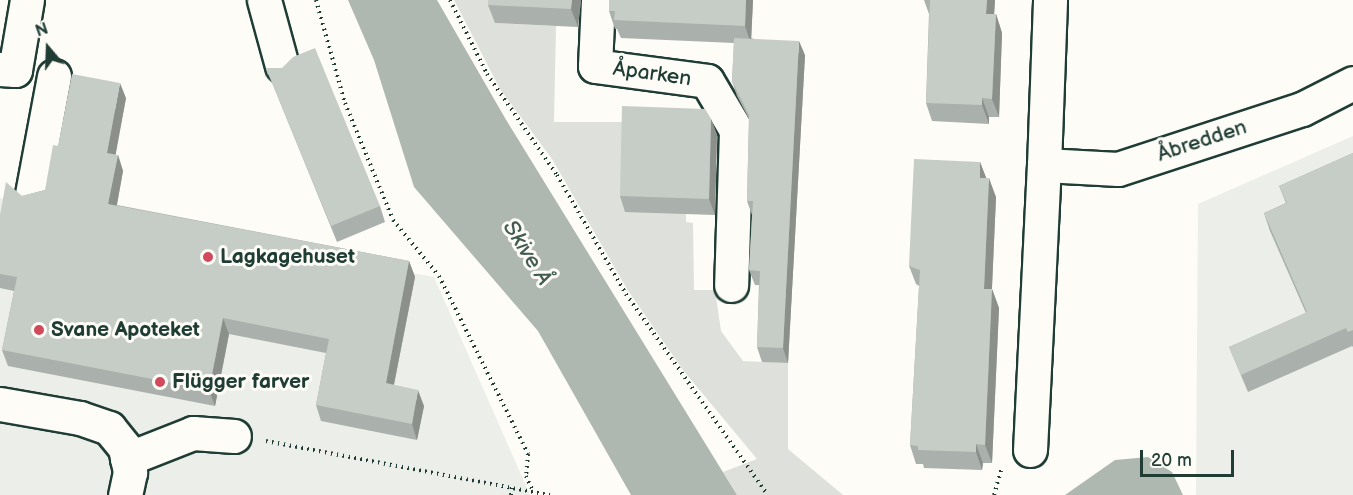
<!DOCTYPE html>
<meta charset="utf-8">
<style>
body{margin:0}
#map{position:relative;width:1353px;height:495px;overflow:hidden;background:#fdfcf7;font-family:"Balsamiq Sans",sans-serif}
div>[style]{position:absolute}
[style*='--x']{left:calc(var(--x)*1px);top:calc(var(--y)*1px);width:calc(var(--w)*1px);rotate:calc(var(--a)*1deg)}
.built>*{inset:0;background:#eceee9}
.green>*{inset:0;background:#dde0db}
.water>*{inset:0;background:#aeb8b1}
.path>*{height:4px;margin-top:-2px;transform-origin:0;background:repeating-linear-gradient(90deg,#1f3d34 0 1.5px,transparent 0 6px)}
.roads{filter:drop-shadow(2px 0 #1f3d34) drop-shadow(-2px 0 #1f3d34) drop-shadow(0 2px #1f3d34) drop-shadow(0 -2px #1f3d34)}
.minor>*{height:33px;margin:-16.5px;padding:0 16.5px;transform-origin:16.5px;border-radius:16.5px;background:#fdfcf7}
.wall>*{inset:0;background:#aab0ab}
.shaded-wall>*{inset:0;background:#8b908b}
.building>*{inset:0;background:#c6cdc7}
.dots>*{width:16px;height:16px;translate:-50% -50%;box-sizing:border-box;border:3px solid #fdfcf7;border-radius:50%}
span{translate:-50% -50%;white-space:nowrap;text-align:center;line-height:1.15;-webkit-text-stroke:6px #fdfcf7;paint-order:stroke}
.street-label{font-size:21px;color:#1f3d34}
.poi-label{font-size:21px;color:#1f3d34;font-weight:700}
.left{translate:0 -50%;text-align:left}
.water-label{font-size:22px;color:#435c53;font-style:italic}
.north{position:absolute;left:18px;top:18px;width:60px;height:60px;-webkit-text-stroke:4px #fdfcf7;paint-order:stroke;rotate:341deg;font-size:16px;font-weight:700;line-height:24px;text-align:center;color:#1f3d34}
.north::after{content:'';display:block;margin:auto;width:21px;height:27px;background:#1f3d34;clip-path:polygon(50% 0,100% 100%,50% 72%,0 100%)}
.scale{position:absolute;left:1140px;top:450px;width:94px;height:27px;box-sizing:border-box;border:3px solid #1f3d34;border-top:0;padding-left:8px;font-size:18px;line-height:21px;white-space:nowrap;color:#1f3d34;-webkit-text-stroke:4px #fdfcf7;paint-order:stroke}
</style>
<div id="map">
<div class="built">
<i style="clip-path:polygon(1353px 136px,1353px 495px,1196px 495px,1198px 204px)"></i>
<i style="clip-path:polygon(0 198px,434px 277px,530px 495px,0 495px)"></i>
</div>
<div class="green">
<i style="clip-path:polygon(454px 0,496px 0,495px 23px,556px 26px,554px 122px,628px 122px,686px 214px,686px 222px,693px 223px,694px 290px,715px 290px,721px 331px,743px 361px,788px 363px,788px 449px,843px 495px,737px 495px,723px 472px,757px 459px,683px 370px,627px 289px,552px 159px,500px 89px)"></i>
</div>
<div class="water">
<i style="clip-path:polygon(348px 0,437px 0,505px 118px,737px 495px,631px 495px,538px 331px,414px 187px,374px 60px)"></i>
<i style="clip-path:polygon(1148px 457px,1172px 472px,1183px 495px,1065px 495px,1115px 460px)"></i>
</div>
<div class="path">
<i style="--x:316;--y:0;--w:107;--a:74.3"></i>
<i style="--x:345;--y:103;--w:126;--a:67.7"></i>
<i style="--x:393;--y:220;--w:72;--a:50.6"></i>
<i style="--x:439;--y:276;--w:199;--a:63.4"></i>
<i style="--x:528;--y:454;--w:22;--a:95"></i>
<i style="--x:526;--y:476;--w:14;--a:65"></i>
<i style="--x:450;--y:0;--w:83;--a:63.4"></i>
<i style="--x:487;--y:74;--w:123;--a:55.3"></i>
<i style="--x:557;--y:175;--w:138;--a:59.9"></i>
<i style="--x:626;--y:294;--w:246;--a:54.8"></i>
<i style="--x:266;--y:441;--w:289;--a:10.8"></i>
<i style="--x:511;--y:495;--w:10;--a:-84"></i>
<i style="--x:994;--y:495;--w:29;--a:-74"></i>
</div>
<div class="roads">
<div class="minor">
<i style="--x:264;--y:0;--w:68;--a:74.7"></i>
<i style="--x:598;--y:0;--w:66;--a:92.6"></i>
<i style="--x:595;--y:66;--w:113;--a:7.6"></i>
<i style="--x:707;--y:81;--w:57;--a:59.4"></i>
<i style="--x:736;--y:130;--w:155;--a:91.8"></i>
<i style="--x:0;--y:69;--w:15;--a:4"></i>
<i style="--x:15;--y:70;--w:71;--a:-80.3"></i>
<i style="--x:1044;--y:165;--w:165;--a:-87.9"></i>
<i style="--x:32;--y:194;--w:120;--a:-79.4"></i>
<i style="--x:0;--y:404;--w:81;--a:9.9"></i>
<i style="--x:80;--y:418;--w:31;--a:19"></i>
<i style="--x:109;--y:428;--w:26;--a:51"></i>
<i style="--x:125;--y:448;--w:25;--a:78"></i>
<i style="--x:130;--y:472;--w:24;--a:102"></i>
<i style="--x:1030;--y:450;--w:285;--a:-87.2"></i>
<i style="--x:1044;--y:165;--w:74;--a:3.1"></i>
<i style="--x:1118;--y:169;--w:194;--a:-18.1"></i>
<i style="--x:1302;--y:109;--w:57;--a:-27"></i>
<i style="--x:127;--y:459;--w:71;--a:-21.5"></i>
<i style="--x:193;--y:433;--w:41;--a:4.2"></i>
</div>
</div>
<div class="wall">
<i style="clip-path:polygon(488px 0,581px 0,578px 27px,495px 23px,488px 5px)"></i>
<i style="clip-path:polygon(609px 0,753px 0,751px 38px,805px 55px,788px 363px,762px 362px,757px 347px,759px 285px,755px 285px,749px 270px,752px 215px,747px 201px,749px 119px,737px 96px,732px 81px,734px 43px,621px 38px,617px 29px,615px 29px,609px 11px)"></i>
<i style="clip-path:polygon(924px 0,995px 0,994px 14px,996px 14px,1002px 33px,999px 117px,989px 117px,989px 124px,932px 121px,926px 103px,929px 14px)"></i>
<i style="clip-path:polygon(266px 68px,380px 206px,385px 222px,337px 242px)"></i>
<i style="clip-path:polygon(126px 98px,115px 155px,118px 155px,123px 171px,117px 205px,409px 261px,415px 277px,394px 385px,424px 406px,417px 440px,321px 421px,316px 405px,326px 353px,229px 334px,215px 406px,8px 366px,2px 350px,14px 291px,0 288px,0 215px,22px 196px,45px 190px)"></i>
<i style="clip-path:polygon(711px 119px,717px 135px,715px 215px,625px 212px,620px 196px)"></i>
<i style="clip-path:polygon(1353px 153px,1353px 347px,1352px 346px,1248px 392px,1229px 347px,1306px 313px,1270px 231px,1264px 213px,1286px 203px,1279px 186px)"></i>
<i style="clip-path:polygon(980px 162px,986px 178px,996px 197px,992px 289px,999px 308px,992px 463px,983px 463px,982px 470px,924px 468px,923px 464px,916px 464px,910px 445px,919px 286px,916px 284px,909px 266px)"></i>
</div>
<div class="shaded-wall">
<i style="clip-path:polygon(572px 0,581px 0,578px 27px,571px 9px)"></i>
<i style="clip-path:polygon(746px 0,753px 0,751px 44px,745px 26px)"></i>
<i style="clip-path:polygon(987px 0,995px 0,993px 32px,986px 14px)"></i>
<i style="clip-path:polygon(996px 14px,1002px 33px,999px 117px,992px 99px)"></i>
<i style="clip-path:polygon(799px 41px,805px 55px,788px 363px,783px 348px)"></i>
<i style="clip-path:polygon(120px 83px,126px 98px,113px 169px,107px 153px)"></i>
<i style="clip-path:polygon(982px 98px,989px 117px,989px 124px,982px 105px)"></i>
<i style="clip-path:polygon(711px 119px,717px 135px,715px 215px,709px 199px)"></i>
<i style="clip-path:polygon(118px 155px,123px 171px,114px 220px,108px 204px)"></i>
<i style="clip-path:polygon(980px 162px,987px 180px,980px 178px)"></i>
<i style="clip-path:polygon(989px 178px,996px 197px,991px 308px,984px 289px)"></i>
<i style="clip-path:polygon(409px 261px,415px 277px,391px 399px,386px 383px)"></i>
<i style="clip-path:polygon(992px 289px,999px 308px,992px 463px,985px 445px)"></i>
<i style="clip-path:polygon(223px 318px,229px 334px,215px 406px,209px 390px)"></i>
<i style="clip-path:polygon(418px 390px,424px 406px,417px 440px,412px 424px)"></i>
<i style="clip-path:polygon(976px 444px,983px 463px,982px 470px,976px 452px)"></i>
</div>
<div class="building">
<i style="clip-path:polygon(488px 0,572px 0,571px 9px,488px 5px)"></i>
<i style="clip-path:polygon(609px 0,746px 0,745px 26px,614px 20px,615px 11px,609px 11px)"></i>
<i style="clip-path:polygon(930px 0,987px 0,986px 14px,996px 14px,992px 99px,982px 98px,982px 105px,926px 103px)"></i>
<i style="clip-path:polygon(734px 38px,799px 41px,783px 348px,757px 347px,760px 271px,749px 270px,753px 201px,747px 201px,749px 115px,732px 81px)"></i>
<i style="clip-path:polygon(315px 48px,380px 206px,331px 226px,266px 68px,282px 68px,293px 57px)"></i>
<i style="clip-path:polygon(72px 74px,120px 83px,107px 153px,118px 155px,108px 204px,409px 261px,386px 383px,418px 390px,412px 424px,316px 405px,329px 339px,223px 318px,209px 390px,2px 350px,17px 277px,0 274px,0 215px,6px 182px,22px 196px,45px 190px,53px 145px,58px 146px)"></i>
<i style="clip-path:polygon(622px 106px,705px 109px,711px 119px,709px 199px,620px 196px)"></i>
<i style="clip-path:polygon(1353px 153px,1353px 330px,1348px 332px,1346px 328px,1241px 375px,1229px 347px,1307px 312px,1264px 213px,1287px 203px,1279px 186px)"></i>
<i style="clip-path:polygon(914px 159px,980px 162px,980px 178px,989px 178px,984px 289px,992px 289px,985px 445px,976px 444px,976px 452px,918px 450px,918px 446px,910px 445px,920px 270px,909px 266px)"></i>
</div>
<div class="dots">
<i style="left:208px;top:257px;background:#d1495b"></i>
<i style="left:39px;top:330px;background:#d1495b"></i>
<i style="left:160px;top:382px;background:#d1495b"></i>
</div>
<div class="street-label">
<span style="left:652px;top:74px;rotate:8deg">Åparken</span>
<span style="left:1202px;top:141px;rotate:-18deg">Åbredden</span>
</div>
<div class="poi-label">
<span class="left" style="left:220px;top:257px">Lagkagehuset</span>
<span class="left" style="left:51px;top:330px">Svane Apoteket</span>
<span class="left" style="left:172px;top:382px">Flügger farver</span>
</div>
<div class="water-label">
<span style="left:527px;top:253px;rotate:58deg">Skive Å</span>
</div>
<div class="north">N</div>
<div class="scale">20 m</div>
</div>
